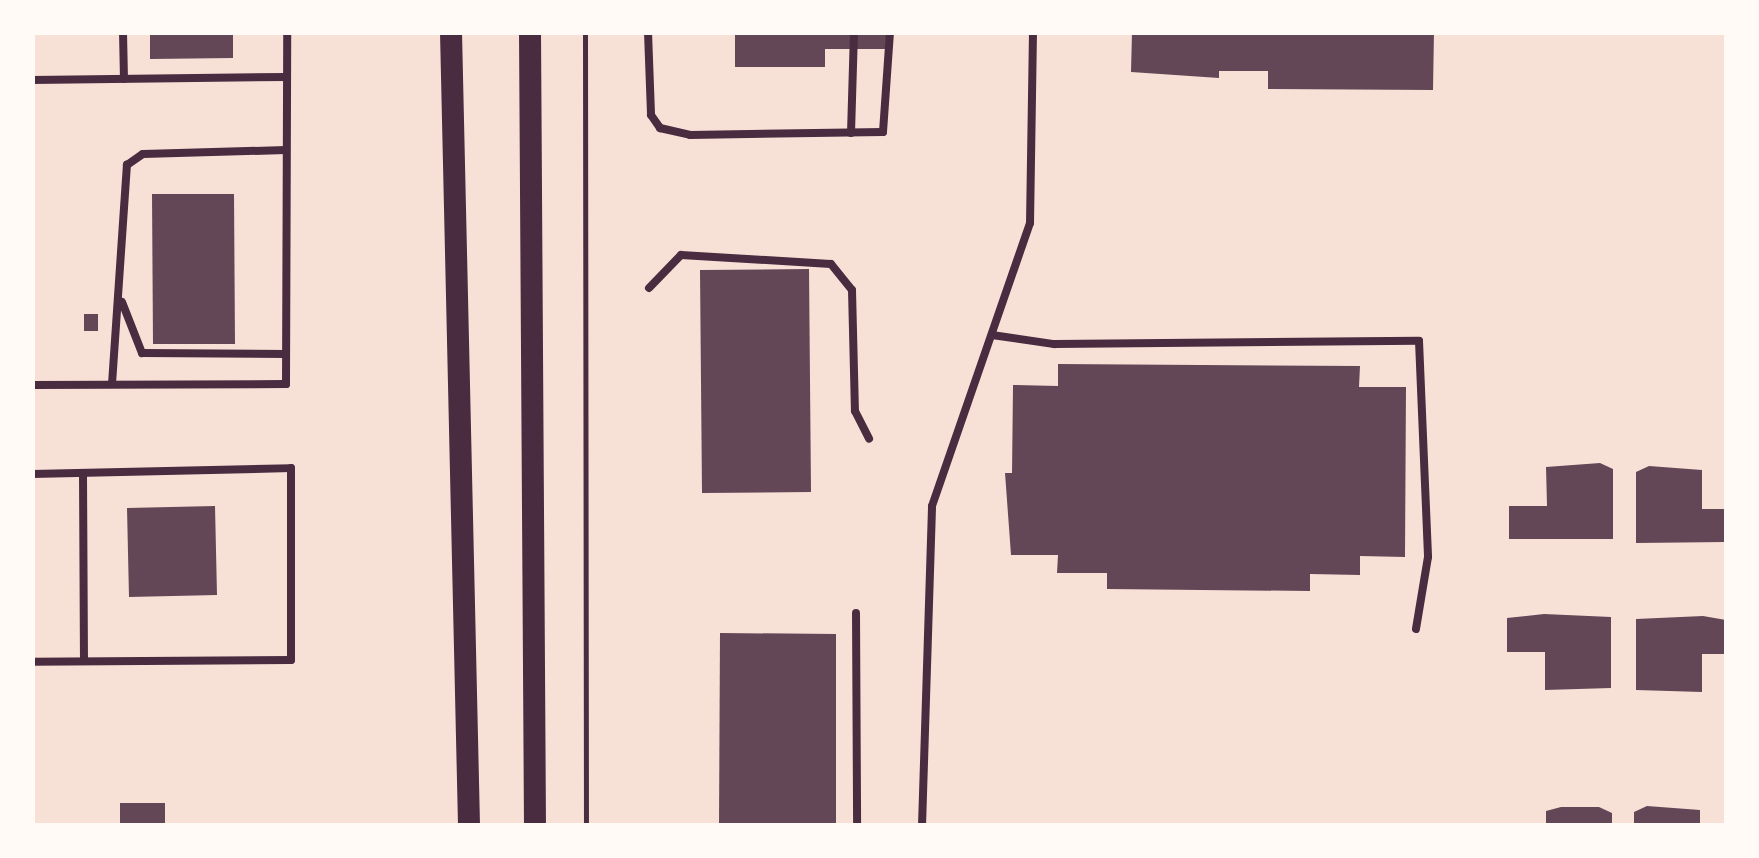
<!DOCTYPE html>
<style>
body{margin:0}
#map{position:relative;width:1759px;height:858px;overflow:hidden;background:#f7e1d7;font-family:Arial,sans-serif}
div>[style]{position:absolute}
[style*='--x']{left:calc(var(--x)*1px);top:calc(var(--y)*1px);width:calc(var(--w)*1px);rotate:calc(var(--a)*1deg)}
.building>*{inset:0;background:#644757}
.path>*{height:5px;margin:-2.5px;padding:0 2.5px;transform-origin:2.5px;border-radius:2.5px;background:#4a2c40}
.service>*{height:8px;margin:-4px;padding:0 4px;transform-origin:4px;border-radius:4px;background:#4a2c40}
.primary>*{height:22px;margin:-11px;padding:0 11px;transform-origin:11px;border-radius:11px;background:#4a2c40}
span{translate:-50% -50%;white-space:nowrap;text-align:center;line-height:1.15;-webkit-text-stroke:10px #fffaf5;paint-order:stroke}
.frame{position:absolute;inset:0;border:35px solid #fffaf5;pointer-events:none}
</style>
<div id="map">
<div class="building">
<i style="clip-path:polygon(150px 32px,233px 32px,233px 58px,150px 59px)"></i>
<i style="clip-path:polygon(735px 32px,886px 32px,886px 49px,825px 49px,825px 67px,735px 67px)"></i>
<i style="clip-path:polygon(1132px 32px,1434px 32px,1433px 90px,1268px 89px,1268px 71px,1219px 71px,1219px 78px,1131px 72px)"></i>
<i style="clip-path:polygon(152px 194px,234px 194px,235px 344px,153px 344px)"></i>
<i style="clip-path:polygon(809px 269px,811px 492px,702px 493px,700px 270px)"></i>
<i style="clip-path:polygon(84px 314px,98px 314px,98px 331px,84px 331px)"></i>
<i style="clip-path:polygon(1058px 364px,1360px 366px,1359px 387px,1406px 387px,1405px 557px,1360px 556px,1360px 575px,1310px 574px,1310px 591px,1107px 589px,1107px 573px,1057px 573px,1058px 555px,1011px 555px,1005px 473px,1012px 473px,1013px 385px,1058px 386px)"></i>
<i style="clip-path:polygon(1600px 463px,1613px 469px,1613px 539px,1509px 539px,1509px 506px,1547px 506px,1546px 467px)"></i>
<i style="clip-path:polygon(1649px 466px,1702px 470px,1702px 509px,1726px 509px,1726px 542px,1636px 543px,1636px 472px)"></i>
<i style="clip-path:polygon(215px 506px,217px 595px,129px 597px,127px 508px)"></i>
<i style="clip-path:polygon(1544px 614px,1611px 617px,1611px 688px,1545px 690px,1545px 652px,1507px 652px,1507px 618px)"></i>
<i style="clip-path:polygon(1703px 616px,1726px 620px,1726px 654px,1702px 654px,1702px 692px,1636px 690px,1636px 619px)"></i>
<i style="clip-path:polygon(720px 633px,836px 634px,836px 826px,719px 826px)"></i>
<i style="clip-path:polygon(120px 803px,165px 803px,165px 826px,120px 826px)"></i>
<i style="clip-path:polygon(1647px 806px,1700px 810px,1700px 826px,1634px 826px,1634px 812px)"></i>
<i style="clip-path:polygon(1561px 807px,1599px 807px,1612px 813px,1612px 826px,1546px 826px,1546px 811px)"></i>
</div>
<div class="path">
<i style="--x:585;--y:32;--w:794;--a:89.93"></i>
</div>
<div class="service">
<i style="--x:123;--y:32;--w:47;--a:88.8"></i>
<i style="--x:648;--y:32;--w:83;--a:87.9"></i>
<i style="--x:651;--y:115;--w:16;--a:55"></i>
<i style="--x:660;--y:128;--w:31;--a:13"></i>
<i style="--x:690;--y:135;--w:193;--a:-0.9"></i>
<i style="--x:883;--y:132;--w:100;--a:-86"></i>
<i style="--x:32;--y:80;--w:254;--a:-0.7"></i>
<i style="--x:851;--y:133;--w:101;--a:-88.3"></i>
<i style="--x:649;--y:288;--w:46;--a:-45.9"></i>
<i style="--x:681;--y:255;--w:150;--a:3.4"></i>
<i style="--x:831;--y:264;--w:33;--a:51"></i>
<i style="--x:852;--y:290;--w:121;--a:88.6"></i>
<i style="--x:855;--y:411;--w:31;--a:63"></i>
<i style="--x:122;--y:302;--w:55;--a:68.6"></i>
<i style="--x:142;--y:353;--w:144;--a:0.4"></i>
<i style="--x:992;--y:335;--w:63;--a:8.3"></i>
<i style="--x:1054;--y:344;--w:365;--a:-0.5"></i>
<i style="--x:1419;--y:341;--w:216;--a:87.6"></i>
<i style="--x:1428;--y:557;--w:73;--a:99.5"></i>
<i style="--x:112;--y:384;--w:220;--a:-86.1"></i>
<i style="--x:127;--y:165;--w:19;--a:-35"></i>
<i style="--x:143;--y:154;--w:143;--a:-1.6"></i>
<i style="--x:32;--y:385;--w:254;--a:-0.2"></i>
<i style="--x:286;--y:384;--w:352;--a:-89.8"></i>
<i style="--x:83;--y:473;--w:188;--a:89.7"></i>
<i style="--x:32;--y:474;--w:259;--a:-1.3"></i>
<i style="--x:291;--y:468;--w:192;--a:90"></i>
<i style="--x:291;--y:660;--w:259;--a:179.6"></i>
<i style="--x:856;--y:613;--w:213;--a:89.7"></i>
<i style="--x:922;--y:826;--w:320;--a:-88.2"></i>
<i style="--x:932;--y:506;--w:299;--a:-70.9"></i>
<i style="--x:1030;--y:223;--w:191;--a:-89.1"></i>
</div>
<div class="primary">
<i style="--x:451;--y:32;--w:794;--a:88.7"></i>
<i style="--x:530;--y:32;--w:794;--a:89.64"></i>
</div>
<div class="frame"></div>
</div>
